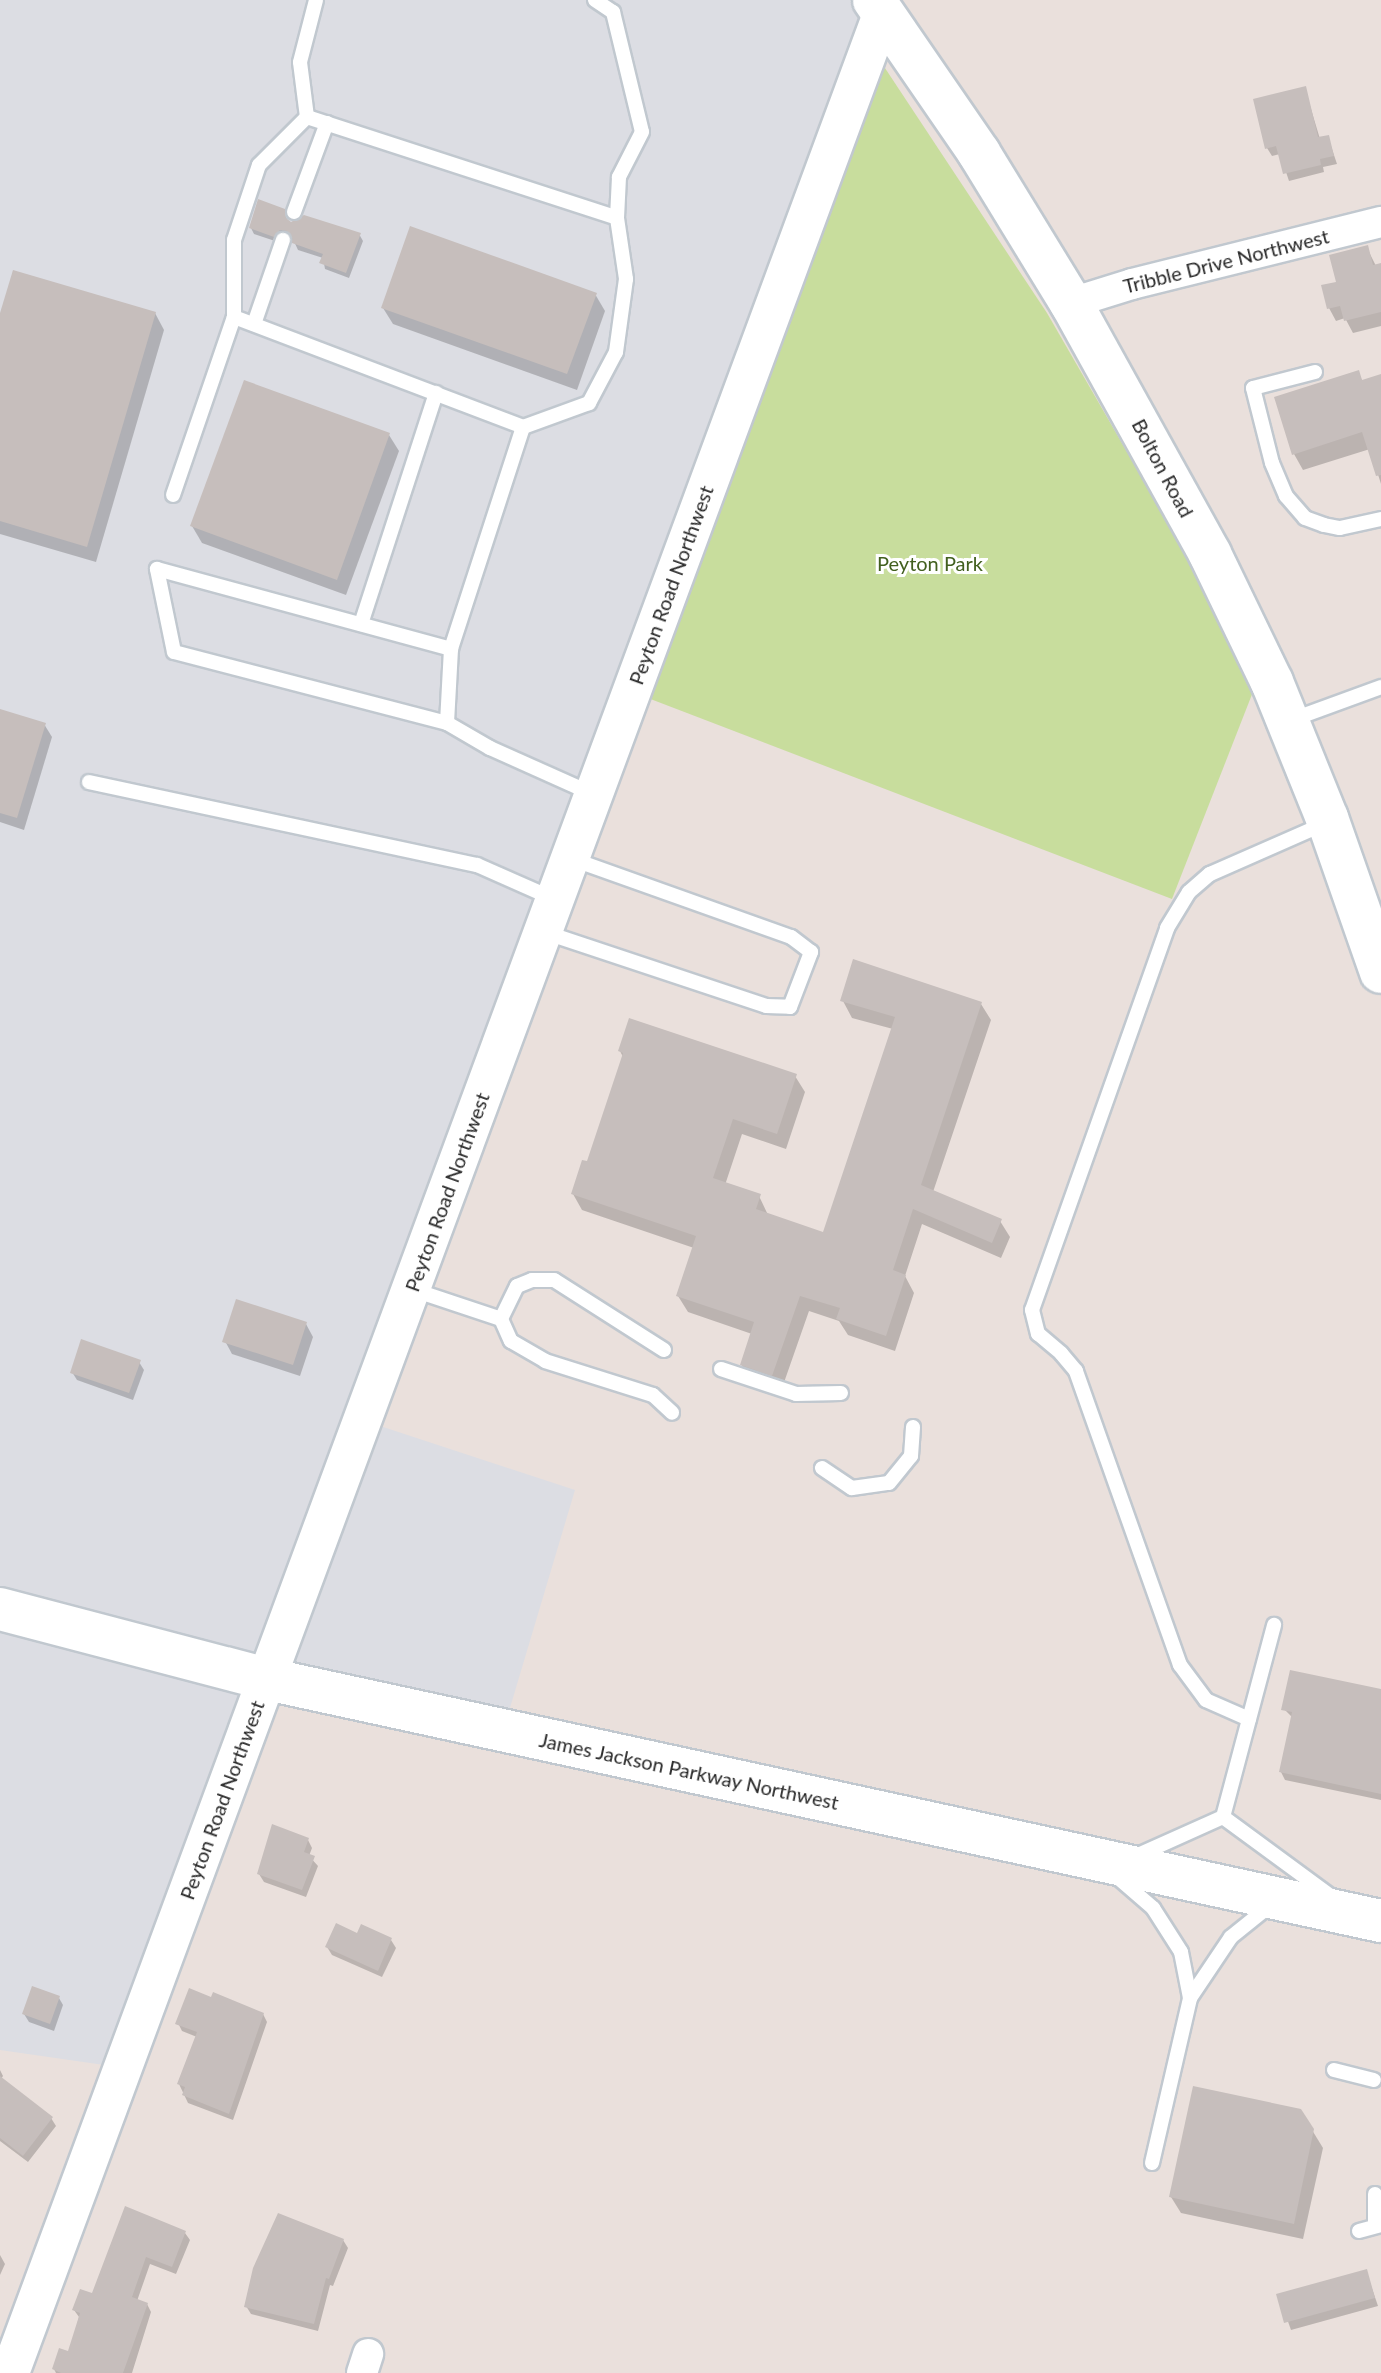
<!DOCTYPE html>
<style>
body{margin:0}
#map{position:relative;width:1381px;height:2373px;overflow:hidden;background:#eae0dc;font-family:Lato,sans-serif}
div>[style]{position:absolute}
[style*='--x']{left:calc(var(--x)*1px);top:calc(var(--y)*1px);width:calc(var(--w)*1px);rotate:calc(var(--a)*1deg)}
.industrial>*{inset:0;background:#dcdde3}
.green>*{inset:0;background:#c8dd9d}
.shadow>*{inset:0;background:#0003}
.building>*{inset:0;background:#c6bebc}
.roads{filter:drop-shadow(2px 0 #c1c8cf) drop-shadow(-2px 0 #c1c8cf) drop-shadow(0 2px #c1c8cf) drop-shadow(0 -2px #c1c8cf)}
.service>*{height:14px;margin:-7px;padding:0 7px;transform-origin:7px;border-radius:7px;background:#fff}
.minor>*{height:30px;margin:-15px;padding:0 15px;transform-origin:15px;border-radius:15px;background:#fff}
.tertiary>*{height:38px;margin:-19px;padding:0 19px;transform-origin:19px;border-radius:19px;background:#fff}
.secondary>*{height:42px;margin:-21px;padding:0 21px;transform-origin:21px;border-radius:21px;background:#fff}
span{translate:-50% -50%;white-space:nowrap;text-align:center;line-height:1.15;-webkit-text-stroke:6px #fff;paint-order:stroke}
.street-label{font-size:20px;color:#292929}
.park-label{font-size:20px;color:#42601f}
</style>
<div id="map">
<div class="industrial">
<i style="clip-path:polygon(0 0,902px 0,365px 1421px,575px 1490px,501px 1738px,259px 1699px,125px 2068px,0 2050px)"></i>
</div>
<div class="green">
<i style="clip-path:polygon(879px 59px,1047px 313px,1258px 679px,1172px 899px,640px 695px)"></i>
</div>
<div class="shadow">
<i style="clip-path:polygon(1305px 89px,1320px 139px,1328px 137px,1337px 164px,1323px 167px,1324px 172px,1289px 181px,1280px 154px,1272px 156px,1267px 148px)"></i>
<i style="clip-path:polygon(283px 210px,288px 222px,359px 234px,363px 241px,349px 278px,325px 269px,323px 258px,298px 250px,292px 237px,284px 236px,278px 242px,254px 234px,251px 228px)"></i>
<i style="clip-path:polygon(1367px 248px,1376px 266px,1381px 265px,1381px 326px,1353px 333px,1345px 318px,1336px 321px,1329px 308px,1338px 283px)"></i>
<i style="clip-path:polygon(595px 294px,605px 311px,577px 390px,393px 324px,383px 308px)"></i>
<i style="clip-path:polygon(155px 313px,164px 330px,96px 562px,0 534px,0 320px)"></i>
<i style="clip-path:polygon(1358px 373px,1363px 382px,1381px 376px,1381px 484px,1370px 449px,1303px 470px,1294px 454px)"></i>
<i style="clip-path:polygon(389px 435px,399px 451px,346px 595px,202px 543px,192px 526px)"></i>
<i style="clip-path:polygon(0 711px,44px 724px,52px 737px,24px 830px,0 822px)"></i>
<i style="clip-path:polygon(843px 1001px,981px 1004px,991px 1020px,933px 1192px,1000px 1221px,1010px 1237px,1001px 1258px,922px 1224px,905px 1276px,914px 1293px,895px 1351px,848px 1335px,839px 1321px,809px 1311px,781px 1391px,751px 1381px,742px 1365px,752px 1334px,688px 1312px,678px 1296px,694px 1248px,582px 1210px,573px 1194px,588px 1164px,623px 1057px,620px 1051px,795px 1076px,805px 1092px,786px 1149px,742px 1134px,725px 1185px,759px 1196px,768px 1215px,824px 1234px,893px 1029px,852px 1018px)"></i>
<i style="clip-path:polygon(306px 1324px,313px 1337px,300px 1376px,232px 1354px,225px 1341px)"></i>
<i style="clip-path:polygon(139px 1362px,144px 1370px,133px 1400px,77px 1380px,72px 1372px)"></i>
<i style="clip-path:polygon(1381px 1691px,1381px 1800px,1285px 1780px,1281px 1772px,1293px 1718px,1284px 1709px)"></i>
<i style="clip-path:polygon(308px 1840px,312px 1848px,309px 1856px,318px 1866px,306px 1897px,264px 1882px,259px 1874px)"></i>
<i style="clip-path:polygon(358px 1936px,391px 1940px,396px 1948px,382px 1977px,332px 1955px,327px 1947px)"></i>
<i style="clip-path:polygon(59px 1998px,63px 2005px,54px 2031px,29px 2022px,24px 2014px)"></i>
<i style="clip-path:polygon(212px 2000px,263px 2014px,267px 2022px,233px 2120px,188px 2103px,179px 2084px,197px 2037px,182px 2031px,178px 2023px)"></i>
<i style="clip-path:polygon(0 2070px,3px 2076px,1px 2079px,51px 2118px,56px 2126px,28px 2162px,0 2141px)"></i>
<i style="clip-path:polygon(1312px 2130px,1323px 2148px,1303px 2239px,1181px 2213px,1171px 2197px)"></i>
<i style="clip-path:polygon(126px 2209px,185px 2233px,190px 2240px,176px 2274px,150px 2264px,137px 2301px,147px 2304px,151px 2312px,132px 2373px,56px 2373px,54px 2369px,70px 2353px,79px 2317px,74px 2310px,93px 2296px)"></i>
<i style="clip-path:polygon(343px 2240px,348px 2248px,333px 2286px,330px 2285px,318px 2331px,251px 2314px,246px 2306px)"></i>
<i style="clip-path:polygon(0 2255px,5px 2264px,0 2275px)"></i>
<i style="clip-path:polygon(1366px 2271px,1378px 2306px,1291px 2330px,1279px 2296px)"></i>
</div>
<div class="building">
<i style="clip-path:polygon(1306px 86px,1318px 137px,1329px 135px,1334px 156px,1320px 159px,1321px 165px,1283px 174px,1276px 146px,1265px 149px,1253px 99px)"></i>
<i style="clip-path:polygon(258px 199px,285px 209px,286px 218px,291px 222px,304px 215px,361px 233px,346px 273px,319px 263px,323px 254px,292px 243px,287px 231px,280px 230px,274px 237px,249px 228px)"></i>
<i style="clip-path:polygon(410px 226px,597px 293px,567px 374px,381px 308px)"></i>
<i style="clip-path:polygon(1368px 245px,1373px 265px,1381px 263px,1381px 312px,1344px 321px,1340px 306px,1327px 309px,1321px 285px,1336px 282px,1329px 255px)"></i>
<i style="clip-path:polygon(13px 270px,156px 312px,87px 547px,0 521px,0 313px)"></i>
<i style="clip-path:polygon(1359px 370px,1362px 380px,1381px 374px,1381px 475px,1376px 476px,1362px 432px,1292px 455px,1274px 397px)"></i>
<i style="clip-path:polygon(244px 380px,390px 433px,337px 580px,190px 526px)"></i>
<i style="clip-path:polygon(0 709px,46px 723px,17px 818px,0 813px)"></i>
<i style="clip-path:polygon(853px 959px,982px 1002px,921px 1185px,1002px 1219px,992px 1243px,913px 1209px,893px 1270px,906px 1275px,886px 1336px,836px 1319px,840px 1308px,800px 1296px,772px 1376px,740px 1365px,754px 1322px,676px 1296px,696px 1236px,571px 1194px,582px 1160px,587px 1161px,623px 1053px,618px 1051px,629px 1018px,797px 1074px,777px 1134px,733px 1119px,713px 1178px,761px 1194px,756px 1209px,823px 1232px,895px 1017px,840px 1001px)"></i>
<i style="clip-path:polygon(236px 1299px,307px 1322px,293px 1365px,222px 1342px)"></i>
<i style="clip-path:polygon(81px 1339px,141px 1360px,129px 1393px,70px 1373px)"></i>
<i style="clip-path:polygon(1290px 1670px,1381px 1689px,1381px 1794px,1279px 1772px,1292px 1712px,1281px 1710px)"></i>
<i style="clip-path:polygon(272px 1824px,309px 1838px,304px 1852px,315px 1856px,302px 1890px,257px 1874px)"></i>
<i style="clip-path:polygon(336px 1923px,357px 1933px,361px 1924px,392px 1938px,378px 1971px,325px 1947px)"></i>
<i style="clip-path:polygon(32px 1986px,60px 1996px,50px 2024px,22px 2014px)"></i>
<i style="clip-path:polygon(189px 1988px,211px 1997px,213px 1992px,264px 2013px,229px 2114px,182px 2095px,185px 2087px,177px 2084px,197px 2032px,175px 2024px)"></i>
<i style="clip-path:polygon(0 2076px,53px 2117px,23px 2156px,0 2138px)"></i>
<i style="clip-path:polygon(1193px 2086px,1301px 2109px,1314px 2129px,1294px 2224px,1169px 2197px)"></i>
<i style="clip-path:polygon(125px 2206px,186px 2231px,172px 2267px,146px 2257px,132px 2297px,148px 2303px,123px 2373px,61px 2373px,52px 2369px,59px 2348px,68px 2351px,80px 2313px,72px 2310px,80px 2289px,92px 2293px)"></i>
<i style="clip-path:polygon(278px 2213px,344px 2239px,329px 2279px,326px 2278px,314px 2324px,244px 2307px,253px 2268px)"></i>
<i style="clip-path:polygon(1367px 2269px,1375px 2298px,1284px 2323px,1276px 2294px)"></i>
</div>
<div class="roads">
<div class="service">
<i style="--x:595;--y:0;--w:22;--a:34"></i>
<i style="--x:613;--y:12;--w:123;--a:76.4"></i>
<i style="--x:642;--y:132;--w:51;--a:117.1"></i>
<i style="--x:619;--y:177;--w:41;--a:92.8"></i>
<i style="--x:307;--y:117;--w:55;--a:-97.3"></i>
<i style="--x:300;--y:62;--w:64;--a:-75.5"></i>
<i style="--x:294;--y:212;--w:95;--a:-69.7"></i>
<i style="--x:234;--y:317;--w:309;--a:20.8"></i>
<i style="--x:523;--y:427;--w:233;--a:108"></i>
<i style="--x:451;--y:649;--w:74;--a:93.1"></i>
<i style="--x:447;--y:723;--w:50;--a:30.2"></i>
<i style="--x:490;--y:748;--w:113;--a:24.1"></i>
<i style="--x:254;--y:324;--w:89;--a:-71"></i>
<i style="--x:1315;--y:372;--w:64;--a:165.5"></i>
<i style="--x:1253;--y:388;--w:77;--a:75.8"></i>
<i style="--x:1272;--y:463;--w:36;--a:67"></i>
<i style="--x:1286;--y:496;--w:29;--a:49"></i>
<i style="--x:1305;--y:518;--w:20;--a:20"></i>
<i style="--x:1324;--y:525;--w:16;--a:11"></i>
<i style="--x:1340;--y:528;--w:42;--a:-12.4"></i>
<i style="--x:173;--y:495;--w:188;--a:-71.1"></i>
<i style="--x:234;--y:317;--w:77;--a:-90"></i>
<i style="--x:234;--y:240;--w:79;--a:-71.6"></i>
<i style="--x:259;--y:165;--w:68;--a:-45"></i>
<i style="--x:307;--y:117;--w:326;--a:18"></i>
<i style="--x:617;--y:218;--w:62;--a:81.6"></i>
<i style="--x:626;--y:279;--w:74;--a:97.8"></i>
<i style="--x:616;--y:352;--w:58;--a:117.9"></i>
<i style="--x:589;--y:403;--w:70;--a:160"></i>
<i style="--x:361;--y:624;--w:243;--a:-72"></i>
<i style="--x:1291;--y:720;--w:96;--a:-20.1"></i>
<i style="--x:447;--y:723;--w:282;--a:-165.4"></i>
<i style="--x:174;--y:652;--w:85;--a:-101.6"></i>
<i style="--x:157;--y:569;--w:305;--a:15.2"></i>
<i style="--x:89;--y:782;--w:397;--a:12.1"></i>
<i style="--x:477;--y:865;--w:84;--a:23.8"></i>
<i style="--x:544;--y:932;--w:234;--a:18.4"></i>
<i style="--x:766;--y:1006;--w:24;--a:2"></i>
<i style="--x:790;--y:1007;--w:59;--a:-69.1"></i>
<i style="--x:811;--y:952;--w:25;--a:-143"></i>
<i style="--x:791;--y:937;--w:232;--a:-160.4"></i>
<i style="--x:411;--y:1289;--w:95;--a:18.4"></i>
<i style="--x:664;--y:1350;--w:130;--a:-147.5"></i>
<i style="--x:554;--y:1280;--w:22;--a:180"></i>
<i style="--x:532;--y:1280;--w:16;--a:158"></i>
<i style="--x:517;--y:1286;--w:37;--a:116"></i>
<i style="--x:501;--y:1319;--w:24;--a:66"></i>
<i style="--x:511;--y:1341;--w:39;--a:30"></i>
<i style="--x:545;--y:1361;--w:113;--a:17.5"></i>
<i style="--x:653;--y:1395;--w:26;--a:43"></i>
<i style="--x:721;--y:1369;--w:79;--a:18.4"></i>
<i style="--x:796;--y:1394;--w:45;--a:-1.3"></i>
<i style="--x:822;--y:1468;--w:36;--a:34"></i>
<i style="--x:852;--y:1488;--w:37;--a:-8"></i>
<i style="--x:889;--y:1483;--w:35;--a:-51"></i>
<i style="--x:911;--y:1456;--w:29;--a:-86"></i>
<i style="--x:1249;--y:1719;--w:47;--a:-156.2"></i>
<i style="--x:1206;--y:1700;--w:44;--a:-126.6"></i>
<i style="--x:1180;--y:1665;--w:312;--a:-109.5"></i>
<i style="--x:1076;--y:1371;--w:23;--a:-130"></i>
<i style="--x:1061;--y:1353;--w:30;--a:-140"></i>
<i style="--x:1038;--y:1334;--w:25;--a:-104"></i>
<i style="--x:1032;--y:1310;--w:405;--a:-70.5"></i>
<i style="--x:1167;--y:928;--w:42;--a:-58.6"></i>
<i style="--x:1189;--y:892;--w:28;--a:-41"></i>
<i style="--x:1210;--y:874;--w:124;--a:-23.7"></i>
<i style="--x:1223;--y:1817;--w:199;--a:-75.1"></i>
<i style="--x:1223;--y:1817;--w:132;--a:36.3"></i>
<i style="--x:1136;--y:1856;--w:95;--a:-24.1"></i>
<i style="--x:1116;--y:1876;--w:49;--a:40.9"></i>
<i style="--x:1153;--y:1908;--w:52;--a:57.5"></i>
<i style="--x:1181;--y:1952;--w:47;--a:78.9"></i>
<i style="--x:1334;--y:2070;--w:41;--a:14"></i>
<i style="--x:1152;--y:2163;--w:169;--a:-77"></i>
<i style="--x:1190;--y:1998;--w:73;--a:-56.1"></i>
<i style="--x:1231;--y:1937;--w:53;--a:-38.8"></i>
<i style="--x:1375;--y:2194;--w:31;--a:90"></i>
<i style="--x:1359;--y:2231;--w:23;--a:-15"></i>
</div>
<div class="minor">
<i style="--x:1071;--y:303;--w:64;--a:-17.3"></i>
<i style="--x:1132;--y:284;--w:257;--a:-14"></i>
<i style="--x:362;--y:2373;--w:20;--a:-72"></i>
</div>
<div class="tertiary">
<i style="--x:10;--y:2373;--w:2517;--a:-69.71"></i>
</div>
<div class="secondary">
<i style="--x:874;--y:0;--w:186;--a:55.5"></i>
<i style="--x:979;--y:153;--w:176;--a:58.5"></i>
<i style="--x:1071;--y:303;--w:287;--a:61"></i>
<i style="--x:1210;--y:554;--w:142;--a:64.2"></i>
<i style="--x:1272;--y:682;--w:147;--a:68"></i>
<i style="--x:1327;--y:818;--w:163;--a:70.7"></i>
<i style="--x:0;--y:1609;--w:276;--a:14.7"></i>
<i style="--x:267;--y:1679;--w:1140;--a:12.26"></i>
</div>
</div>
<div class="street-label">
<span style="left:1226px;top:261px;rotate:-14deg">Tribble Drive Northwest</span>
<span style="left:1163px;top:468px;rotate:62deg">Bolton Road</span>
<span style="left:671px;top:585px;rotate:-70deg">Peyton Road Northwest</span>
<span style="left:447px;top:1192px;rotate:-70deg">Peyton Road Northwest</span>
<span style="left:689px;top:1771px;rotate:12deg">James Jackson Parkway Northwest</span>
<span style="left:222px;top:1800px;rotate:-70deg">Peyton Road Northwest</span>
</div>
<div class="park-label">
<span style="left:930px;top:563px">Peyton Park</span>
</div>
</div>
